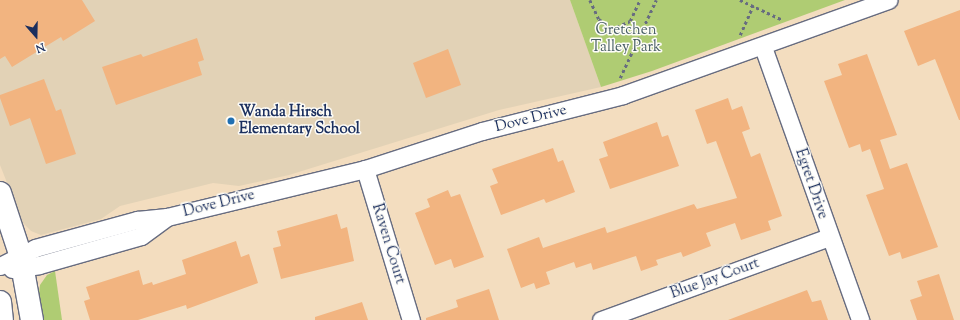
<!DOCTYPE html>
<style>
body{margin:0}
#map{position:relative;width:960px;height:320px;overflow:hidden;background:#f3ddbf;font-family:"Sorts Mill Goudy",serif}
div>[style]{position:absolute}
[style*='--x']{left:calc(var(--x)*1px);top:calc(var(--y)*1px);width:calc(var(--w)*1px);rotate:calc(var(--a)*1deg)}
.built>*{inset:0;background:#e2d2b6}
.green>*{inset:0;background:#afcc73}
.building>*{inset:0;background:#f2b480}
.path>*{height:2.5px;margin-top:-1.25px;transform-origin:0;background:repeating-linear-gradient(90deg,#676c80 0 3px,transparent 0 6px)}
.roads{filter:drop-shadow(1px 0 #676c80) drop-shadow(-1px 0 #676c80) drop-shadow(0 1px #676c80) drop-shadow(0 -1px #676c80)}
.street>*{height:17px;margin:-8.5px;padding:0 8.5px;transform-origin:8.5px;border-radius:8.5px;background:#fff}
.secondary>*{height:22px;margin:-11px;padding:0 11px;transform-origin:11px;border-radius:11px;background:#fff}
.dots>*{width:11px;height:11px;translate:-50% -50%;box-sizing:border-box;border:2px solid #fdfcf7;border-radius:50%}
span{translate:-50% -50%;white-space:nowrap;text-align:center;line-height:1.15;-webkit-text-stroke:3px #fdfcf7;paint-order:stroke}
.park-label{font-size:15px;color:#475e64}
.poi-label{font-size:15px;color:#1b2f5e;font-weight:700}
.left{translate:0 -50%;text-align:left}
.street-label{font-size:15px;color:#1b2f5e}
.north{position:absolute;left:16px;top:16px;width:40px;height:40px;-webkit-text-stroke:3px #fdfcf7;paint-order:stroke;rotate:160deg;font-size:11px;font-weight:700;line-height:16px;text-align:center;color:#1b2f5e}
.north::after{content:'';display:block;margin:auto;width:14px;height:18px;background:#1b2f5e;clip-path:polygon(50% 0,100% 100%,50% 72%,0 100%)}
</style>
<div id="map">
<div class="built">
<i style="clip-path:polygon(0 0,570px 0,601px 87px,499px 110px,289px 175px,239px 186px,213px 183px,120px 206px,101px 219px,41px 235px,31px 231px,23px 223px,0 165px)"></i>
</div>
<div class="green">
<i style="clip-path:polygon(570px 0,845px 0,652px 71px,601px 87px)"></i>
<i style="clip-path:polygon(55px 271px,62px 320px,42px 320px,39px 293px,40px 285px,47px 275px)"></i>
</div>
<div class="building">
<i style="clip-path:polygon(0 0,82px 0,95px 21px,63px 41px,61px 37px,12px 67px,5px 56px,0 59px)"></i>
<i style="clip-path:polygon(960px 10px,960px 120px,959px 120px,935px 59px,918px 66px,904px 31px)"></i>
<i style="clip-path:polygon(197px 38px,204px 60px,198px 62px,202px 75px,116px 105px,102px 67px,141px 54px,143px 57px)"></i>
<i style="clip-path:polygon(448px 49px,461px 85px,426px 98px,413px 63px)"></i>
<i style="clip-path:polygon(867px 54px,897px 135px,880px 140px,890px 169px,907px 163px,938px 247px,902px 259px,900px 252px,889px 256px,866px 195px,884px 189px,870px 149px,862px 152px,860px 144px,849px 148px,824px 81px,842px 75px,838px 64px)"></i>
<i style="clip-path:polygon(44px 79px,56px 111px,61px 109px,76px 154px,46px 164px,30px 118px,10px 126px,0 98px,0 95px)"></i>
<i style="clip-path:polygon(728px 98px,732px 110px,742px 106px,750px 129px,742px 132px,751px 157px,760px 153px,782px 216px,768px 221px,771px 230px,741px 240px,735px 223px,706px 233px,711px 246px,683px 257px,681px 252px,656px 260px,658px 265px,641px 271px,636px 256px,593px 270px,591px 263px,576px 268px,574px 262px,546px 272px,550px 284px,536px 289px,534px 283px,521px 288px,507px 249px,539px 237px,543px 248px,605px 227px,607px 233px,694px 204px,697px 209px,737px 198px,716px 141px,707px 144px,695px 110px)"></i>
<i style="clip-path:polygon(657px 122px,662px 137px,668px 135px,679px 166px,610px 189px,599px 159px,608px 156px,603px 142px)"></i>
<i style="clip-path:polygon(553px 148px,558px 162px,563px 160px,575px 192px,546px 203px,544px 199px,501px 215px,490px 186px,498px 183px,492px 169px)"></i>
<i style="clip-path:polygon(448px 190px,451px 197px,460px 194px,484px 257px,454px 268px,451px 259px,435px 265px,415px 213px,430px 207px,427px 199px)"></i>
<i style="clip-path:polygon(337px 214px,341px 229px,347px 227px,354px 261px,281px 279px,273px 248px,281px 246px,277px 231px)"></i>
<i style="clip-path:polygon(236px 241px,241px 257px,249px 254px,258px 283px,187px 309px,186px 305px,138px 320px,90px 320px,84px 301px,90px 299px,86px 287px,139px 270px,143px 285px,152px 282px,153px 285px,186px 274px,182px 260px)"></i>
<i style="clip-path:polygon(939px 274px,954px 320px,917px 320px,910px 300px,922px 296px,917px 281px)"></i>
<i style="clip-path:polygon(489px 289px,499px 320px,426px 320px,426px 318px,458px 307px,456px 300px)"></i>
<i style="clip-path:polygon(807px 290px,812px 302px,821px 300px,828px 320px,728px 320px)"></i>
<i style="clip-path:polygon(362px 302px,368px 320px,315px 320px,315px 317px)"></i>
</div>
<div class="path">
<i style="--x:590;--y:0;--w:21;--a:65"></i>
<i style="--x:599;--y:19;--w:14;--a:36"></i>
<i style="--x:610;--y:27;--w:7;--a:0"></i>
<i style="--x:617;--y:27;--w:14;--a:-25"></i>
<i style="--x:630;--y:21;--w:23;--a:-65"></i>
<i style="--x:740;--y:0;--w:47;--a:24.9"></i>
<i style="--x:740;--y:35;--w:32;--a:-66"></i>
<i style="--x:620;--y:78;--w:86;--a:-65.2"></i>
</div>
<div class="roads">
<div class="street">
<i style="--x:763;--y:47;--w:290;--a:70.4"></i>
<i style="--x:365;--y:169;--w:158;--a:73.1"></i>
<i style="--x:0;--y:266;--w:39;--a:-27"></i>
<i style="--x:35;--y:248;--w:106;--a:-15.4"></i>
<i style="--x:137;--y:220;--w:30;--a:-6"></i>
<i style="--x:167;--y:217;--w:204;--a:-13.6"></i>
<i style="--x:365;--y:169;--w:123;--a:-18"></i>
<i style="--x:482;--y:131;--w:146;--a:-14.3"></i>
<i style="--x:623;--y:95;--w:282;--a:-19.7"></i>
<i style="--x:12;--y:269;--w:27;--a:-8"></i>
<i style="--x:39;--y:265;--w:106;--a:-15.9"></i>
<i style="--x:141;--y:236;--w:32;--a:-36"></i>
<i style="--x:601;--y:320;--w:243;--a:-20"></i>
</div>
<div class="secondary">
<i style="--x:0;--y:193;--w:64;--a:71.8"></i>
<i style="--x:20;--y:254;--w:67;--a:79.7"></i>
<i style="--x:0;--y:302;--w:18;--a:84"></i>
</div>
</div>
<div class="dots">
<i style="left:231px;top:121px;background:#1f6fb2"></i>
</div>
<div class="park-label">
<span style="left:626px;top:39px">Gretchen<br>Talley Park</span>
</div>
<div class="poi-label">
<span class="left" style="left:239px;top:121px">Wanda Hirsch<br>Elementary School</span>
</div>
<div class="street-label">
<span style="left:531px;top:119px;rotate:-14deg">Dove Drive</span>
<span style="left:811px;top:184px;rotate:71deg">Egret Drive</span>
<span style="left:219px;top:204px;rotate:-14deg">Dove Drive</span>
<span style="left:388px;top:244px;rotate:73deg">Raven Court</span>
<span style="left:715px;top:279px;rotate:-20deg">Blue Jay Court</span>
</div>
<div class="north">N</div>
</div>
